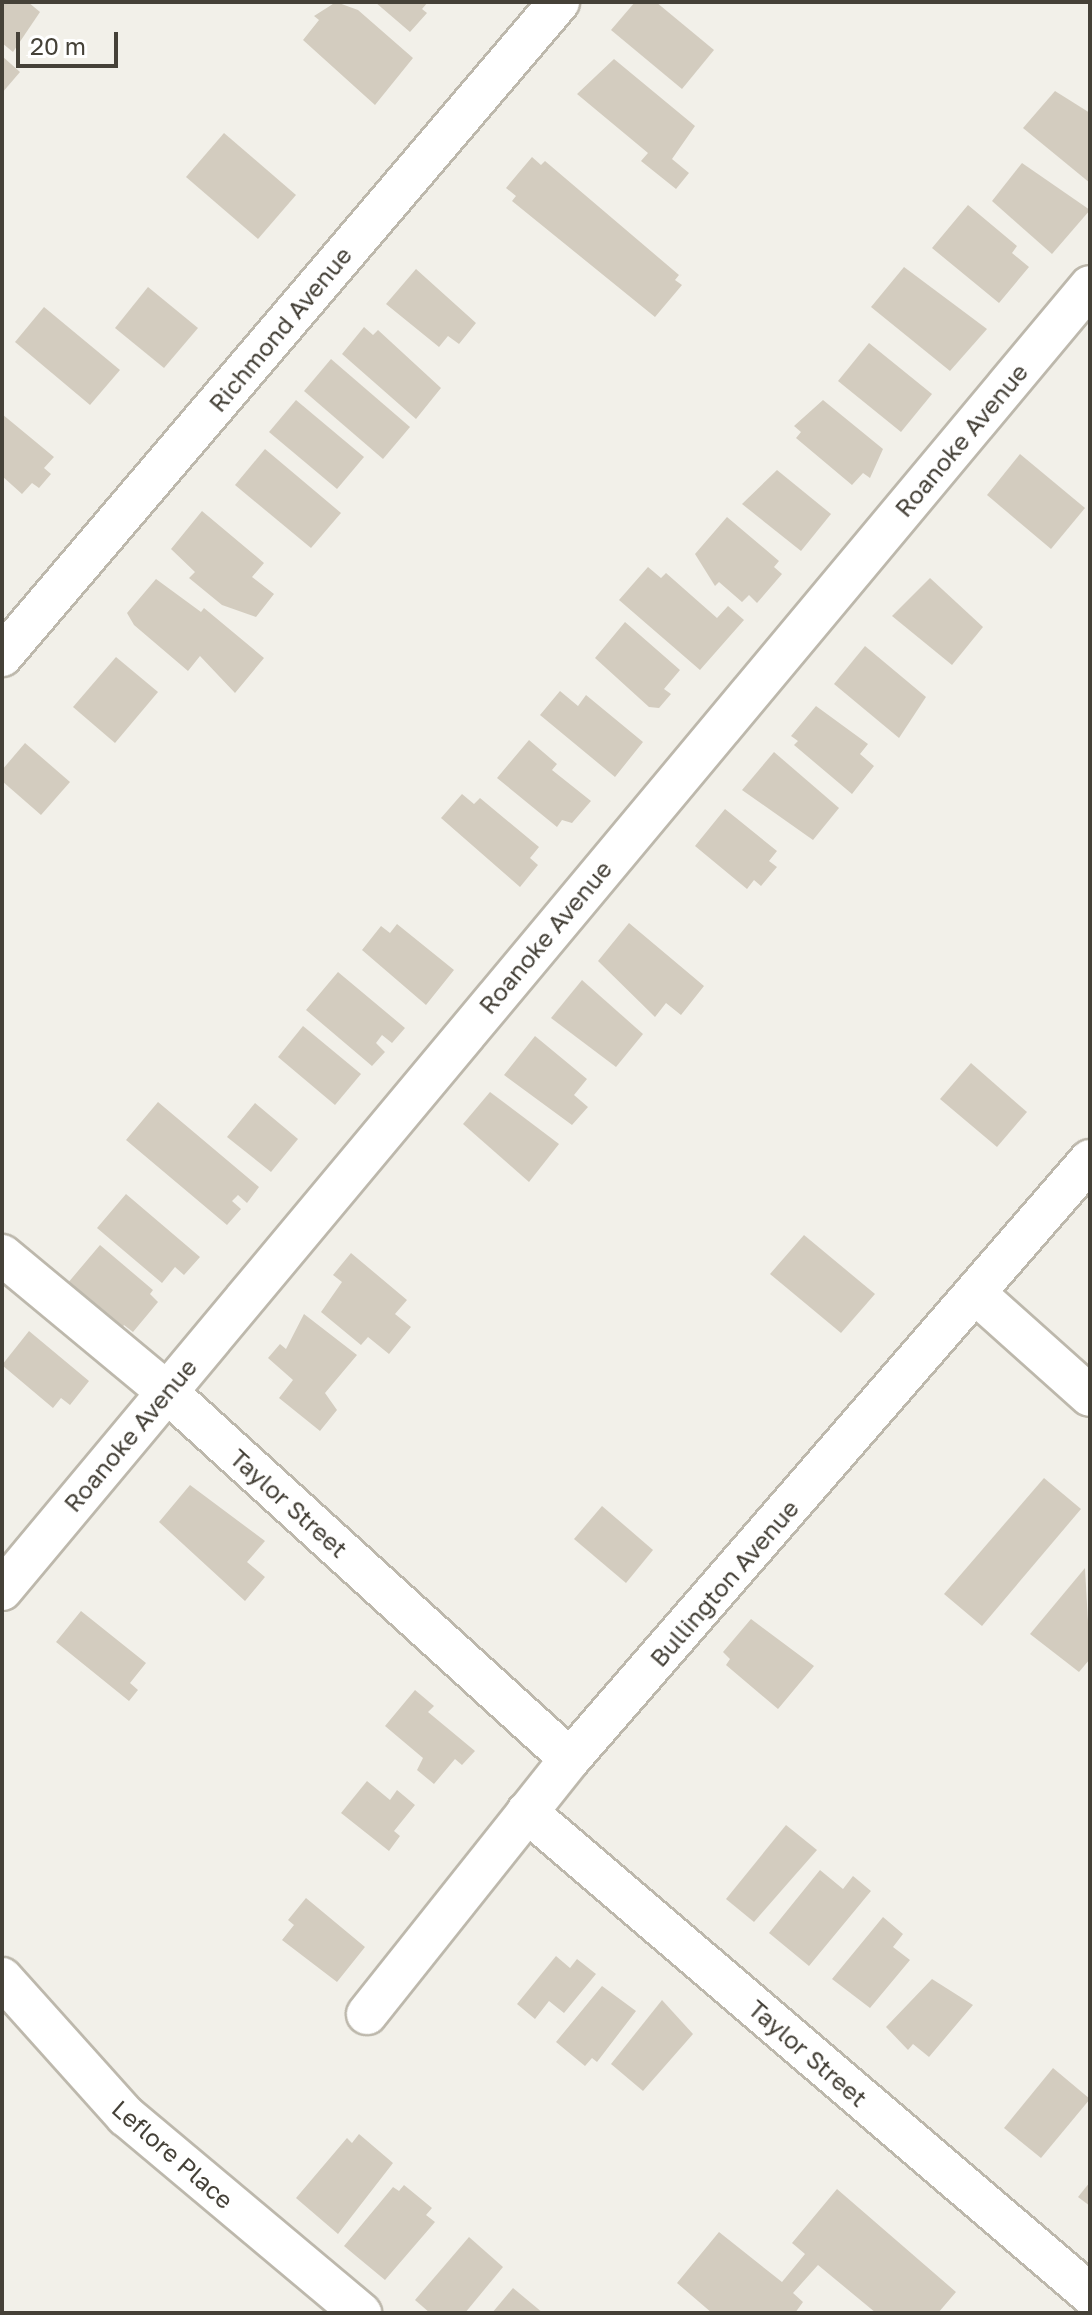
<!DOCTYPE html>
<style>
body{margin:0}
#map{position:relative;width:1092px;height:2315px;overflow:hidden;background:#f2f0e9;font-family:"Golos Text",sans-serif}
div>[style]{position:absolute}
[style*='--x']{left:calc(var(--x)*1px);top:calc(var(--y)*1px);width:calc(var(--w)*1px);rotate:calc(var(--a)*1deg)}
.building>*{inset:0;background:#d3ccbf}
.roads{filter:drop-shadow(2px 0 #bdb8ac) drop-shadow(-2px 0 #bdb8ac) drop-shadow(0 2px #bdb8ac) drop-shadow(0 -2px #bdb8ac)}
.street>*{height:40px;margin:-20px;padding:0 20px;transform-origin:20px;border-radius:20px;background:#fff}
span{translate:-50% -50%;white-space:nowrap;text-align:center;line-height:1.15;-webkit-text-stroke:8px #fff;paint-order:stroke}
.street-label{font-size:24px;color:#454138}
.frame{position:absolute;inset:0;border:4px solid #454138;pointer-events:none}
.scale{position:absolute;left:16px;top:32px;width:102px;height:36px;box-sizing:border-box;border:4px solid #454138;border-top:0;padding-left:10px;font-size:24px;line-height:28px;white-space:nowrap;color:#454138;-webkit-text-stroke:6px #fff;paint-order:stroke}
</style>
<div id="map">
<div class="building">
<i style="clip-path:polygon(2px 2px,28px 2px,40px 12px,13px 52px,2px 43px)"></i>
<i style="clip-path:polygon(336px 2px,358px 10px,413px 58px,375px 105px,303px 40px,319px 20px,314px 16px)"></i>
<i style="clip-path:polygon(375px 2px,428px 2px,422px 9px,427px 13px,410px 32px)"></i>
<i style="clip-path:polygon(635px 2px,656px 2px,714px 50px,682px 89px,611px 30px)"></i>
<i style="clip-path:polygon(2px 56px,20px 72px,2px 93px)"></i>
<i style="clip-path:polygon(614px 59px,695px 126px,672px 159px,689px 173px,676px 189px,641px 161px,648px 153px,577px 94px)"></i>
<i style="clip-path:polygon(1055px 91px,1090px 113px,1090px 183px,1023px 128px)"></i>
<i style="clip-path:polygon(224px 133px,296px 195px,258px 239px,186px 177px)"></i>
<i style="clip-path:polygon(532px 157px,541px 165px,545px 161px,679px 275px,675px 280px,682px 285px,655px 317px,512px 201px,516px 196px,506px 188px)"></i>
<i style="clip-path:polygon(1022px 163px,1090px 210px,1052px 254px,992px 201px)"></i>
<i style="clip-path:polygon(968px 205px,1017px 246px,1012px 253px,1029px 267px,999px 303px,932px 248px)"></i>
<i style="clip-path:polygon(904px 267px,987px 329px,950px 371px,871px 307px)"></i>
<i style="clip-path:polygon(416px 269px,476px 323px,459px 344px,448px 336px,439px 347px,386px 304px)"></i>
<i style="clip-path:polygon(148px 287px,198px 328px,164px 368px,115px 328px)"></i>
<i style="clip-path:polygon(44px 307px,120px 370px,90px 405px,15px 342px)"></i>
<i style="clip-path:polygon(364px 327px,373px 335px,378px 330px,441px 388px,416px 419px,342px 354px)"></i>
<i style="clip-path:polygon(869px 343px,932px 394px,901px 432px,838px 381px)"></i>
<i style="clip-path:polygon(331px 359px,410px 427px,383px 459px,304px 391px)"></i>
<i style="clip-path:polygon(296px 400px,364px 457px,337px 489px,269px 432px)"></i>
<i style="clip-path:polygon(823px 400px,883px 449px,870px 478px,863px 473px,852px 485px,796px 438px,801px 432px,794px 426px)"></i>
<i style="clip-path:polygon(2px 414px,54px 457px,44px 468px,51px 474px,39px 488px,32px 483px,22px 494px,2px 476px)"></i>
<i style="clip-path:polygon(265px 449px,341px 513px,311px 548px,235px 485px)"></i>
<i style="clip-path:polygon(1020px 454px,1085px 508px,1051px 549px,987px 495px)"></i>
<i style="clip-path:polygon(777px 470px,831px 514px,801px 551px,742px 504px)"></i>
<i style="clip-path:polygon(202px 511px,264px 563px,252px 577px,274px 594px,256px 617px,222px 605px,189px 578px,195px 572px,171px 549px)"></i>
<i style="clip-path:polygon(727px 517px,779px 561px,774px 567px,782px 574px,757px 603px,749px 595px,742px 602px,719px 582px,715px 586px,695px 554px)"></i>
<i style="clip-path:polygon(648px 567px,661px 578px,666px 573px,717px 618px,728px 606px,744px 620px,700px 670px,619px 600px)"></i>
<i style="clip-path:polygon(930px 578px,983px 627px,952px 665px,892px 616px)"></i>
<i style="clip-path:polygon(156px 579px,201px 612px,204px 608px,264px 658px,235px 693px,200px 656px,188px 671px,134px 625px,127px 613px)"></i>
<i style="clip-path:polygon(625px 622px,680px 670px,664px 689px,671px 694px,659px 708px,649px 707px,595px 658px)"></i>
<i style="clip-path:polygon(865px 646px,926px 697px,899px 738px,834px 684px)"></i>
<i style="clip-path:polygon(116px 657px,158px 692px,115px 743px,73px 707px)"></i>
<i style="clip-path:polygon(560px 691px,578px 706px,586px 695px,643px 742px,615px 777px,540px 715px)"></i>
<i style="clip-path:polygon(816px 706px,868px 744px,860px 754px,874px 766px,852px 794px,794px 745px,798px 741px,791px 736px)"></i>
<i style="clip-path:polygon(529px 740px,557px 764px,552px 770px,591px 801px,572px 823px,562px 820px,557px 827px,497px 778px)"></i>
<i style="clip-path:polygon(25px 743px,70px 782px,41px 815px,2px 781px,2px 770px)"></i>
<i style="clip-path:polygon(774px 752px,839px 808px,813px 840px,742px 790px)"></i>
<i style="clip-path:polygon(462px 794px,474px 804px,480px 798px,539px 847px,530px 858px,538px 865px,520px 887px,441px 818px)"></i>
<i style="clip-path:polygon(725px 809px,777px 851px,769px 861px,777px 867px,761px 886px,754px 880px,747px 889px,695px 846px)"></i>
<i style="clip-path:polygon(629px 923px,704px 986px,681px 1015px,666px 1003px,655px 1017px,598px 961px)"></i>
<i style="clip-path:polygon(397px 924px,454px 970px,426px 1005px,362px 950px,381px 926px,390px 933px)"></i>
<i style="clip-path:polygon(338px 972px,405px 1028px,392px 1043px,382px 1035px,376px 1043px,385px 1052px,372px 1066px,306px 1010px)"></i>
<i style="clip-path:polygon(582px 980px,643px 1034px,616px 1067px,551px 1018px)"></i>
<i style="clip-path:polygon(303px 1026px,361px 1074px,335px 1105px,278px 1057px)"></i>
<i style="clip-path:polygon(535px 1036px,587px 1079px,574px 1095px,588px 1107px,572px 1125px,504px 1075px)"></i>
<i style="clip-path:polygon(971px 1063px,1027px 1112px,997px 1147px,940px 1099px)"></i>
<i style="clip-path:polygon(490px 1092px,559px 1144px,529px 1182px,463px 1124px)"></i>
<i style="clip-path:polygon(158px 1102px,259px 1187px,247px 1203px,238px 1195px,232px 1201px,241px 1209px,227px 1225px,126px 1140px)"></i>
<i style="clip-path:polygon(255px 1103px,298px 1139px,271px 1172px,227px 1137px)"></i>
<i style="clip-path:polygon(126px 1194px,200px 1257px,184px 1275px,175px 1267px,162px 1283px,97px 1228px)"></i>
<i style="clip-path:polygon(804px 1235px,875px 1294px,841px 1333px,770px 1274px)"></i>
<i style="clip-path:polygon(100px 1245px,153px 1290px,150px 1294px,158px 1302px,133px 1332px,124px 1325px,121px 1329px,67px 1284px)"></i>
<i style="clip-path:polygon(351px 1253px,407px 1300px,395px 1314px,411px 1327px,389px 1354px,368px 1337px,361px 1345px,321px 1312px,342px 1282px,333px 1275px)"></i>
<i style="clip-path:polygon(304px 1314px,357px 1355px,325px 1393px,337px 1410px,320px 1431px,279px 1398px,293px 1380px,268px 1358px,280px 1344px,286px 1349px)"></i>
<i style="clip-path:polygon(29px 1331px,89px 1381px,70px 1405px,61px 1398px,53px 1408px,2px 1365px)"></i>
<i style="clip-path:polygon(1044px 1478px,1081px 1509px,982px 1626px,944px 1594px)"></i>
<i style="clip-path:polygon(190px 1485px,265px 1541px,247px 1562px,265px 1577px,245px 1601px,159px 1522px)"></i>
<i style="clip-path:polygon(602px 1506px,653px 1550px,626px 1583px,574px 1539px)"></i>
<i style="clip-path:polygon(1085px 1568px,1090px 1659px,1079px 1672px,1030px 1634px)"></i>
<i style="clip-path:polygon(81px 1611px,146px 1663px,130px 1683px,138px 1690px,129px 1701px,56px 1642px)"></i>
<i style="clip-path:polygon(751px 1619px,814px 1666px,778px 1709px,726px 1665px,730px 1659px,723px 1652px)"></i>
<i style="clip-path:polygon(415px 1690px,434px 1706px,428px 1712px,475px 1751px,462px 1765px,455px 1759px,434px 1784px,417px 1770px,423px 1758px,385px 1726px)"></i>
<i style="clip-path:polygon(367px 1781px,390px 1800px,397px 1790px,415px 1805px,394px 1831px,400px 1836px,389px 1851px,341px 1813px)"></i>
<i style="clip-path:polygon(786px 1825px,817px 1850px,754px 1922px,726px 1899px)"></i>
<i style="clip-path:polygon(820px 1870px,843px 1889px,853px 1876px,871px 1891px,809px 1966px,769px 1933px)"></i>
<i style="clip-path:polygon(306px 1898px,365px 1947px,337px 1982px,282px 1940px,294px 1925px,288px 1920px)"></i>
<i style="clip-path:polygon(883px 1917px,903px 1934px,893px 1947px,910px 1960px,870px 2008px,832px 1979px)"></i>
<i style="clip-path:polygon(556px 1956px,570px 1968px,577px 1959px,596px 1974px,564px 2013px,549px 2001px,535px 2019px,517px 2004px)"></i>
<i style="clip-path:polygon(932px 1979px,973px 2005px,929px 2057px,913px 2044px,908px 2050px,886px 2027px)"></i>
<i style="clip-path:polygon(602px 1986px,636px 2011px,597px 2062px,592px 2058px,585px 2066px,556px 2042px)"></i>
<i style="clip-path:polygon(662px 2000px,693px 2034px,643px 2091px,611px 2064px)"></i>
<i style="clip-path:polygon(1053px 2068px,1090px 2099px,1041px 2158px,1004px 2128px)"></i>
<i style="clip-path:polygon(359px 2134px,393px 2163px,338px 2234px,296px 2198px,347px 2138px,352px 2143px)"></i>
<i style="clip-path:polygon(1090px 2182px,1090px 2206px,1078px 2197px)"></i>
<i style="clip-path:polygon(404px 2185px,432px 2208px,426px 2215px,435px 2222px,385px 2280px,344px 2246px,393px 2187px,399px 2191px)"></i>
<i style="clip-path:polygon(837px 2189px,956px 2292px,938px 2313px,876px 2313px,818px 2265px,793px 2293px,803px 2302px,795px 2313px,712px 2313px,677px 2283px,719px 2232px,782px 2282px,805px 2254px,792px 2243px)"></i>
<i style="clip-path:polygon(469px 2237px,503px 2267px,465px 2313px,430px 2313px,415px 2300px)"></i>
<i style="clip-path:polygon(513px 2288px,543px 2313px,492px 2313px)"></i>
</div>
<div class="roads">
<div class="street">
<i style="--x:2;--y:656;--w:859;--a:-49.58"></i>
<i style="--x:2;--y:1255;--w:213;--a:39.7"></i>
<i style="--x:166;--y:1391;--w:546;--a:42.33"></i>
<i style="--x:976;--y:1294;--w:153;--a:41.8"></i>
<i style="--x:2;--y:1590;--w:1698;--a:-50.16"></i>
<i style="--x:527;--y:1812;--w:741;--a:40.57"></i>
<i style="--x:2;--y:1978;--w:186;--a:48.1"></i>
<i style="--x:126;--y:2116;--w:307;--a:40"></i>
<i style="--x:367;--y:2014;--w:326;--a:-51.5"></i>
<i style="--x:570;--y:1759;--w:793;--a:-49.04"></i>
</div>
</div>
<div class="street-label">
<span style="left:280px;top:329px;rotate:-50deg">Richmond Avenue</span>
<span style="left:961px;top:440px;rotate:-50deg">Roanoke Avenue</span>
<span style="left:545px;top:937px;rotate:-50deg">Roanoke Avenue</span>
<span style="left:130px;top:1435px;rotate:-50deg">Roanoke Avenue</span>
<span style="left:289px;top:1503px;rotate:42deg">Taylor Street</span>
<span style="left:724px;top:1583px;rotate:-49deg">Bullington Avenue</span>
<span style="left:808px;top:2053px;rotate:41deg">Taylor Street</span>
<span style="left:173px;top:2154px;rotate:41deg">Leflore Place</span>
</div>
<div class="frame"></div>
<div class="scale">20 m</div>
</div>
